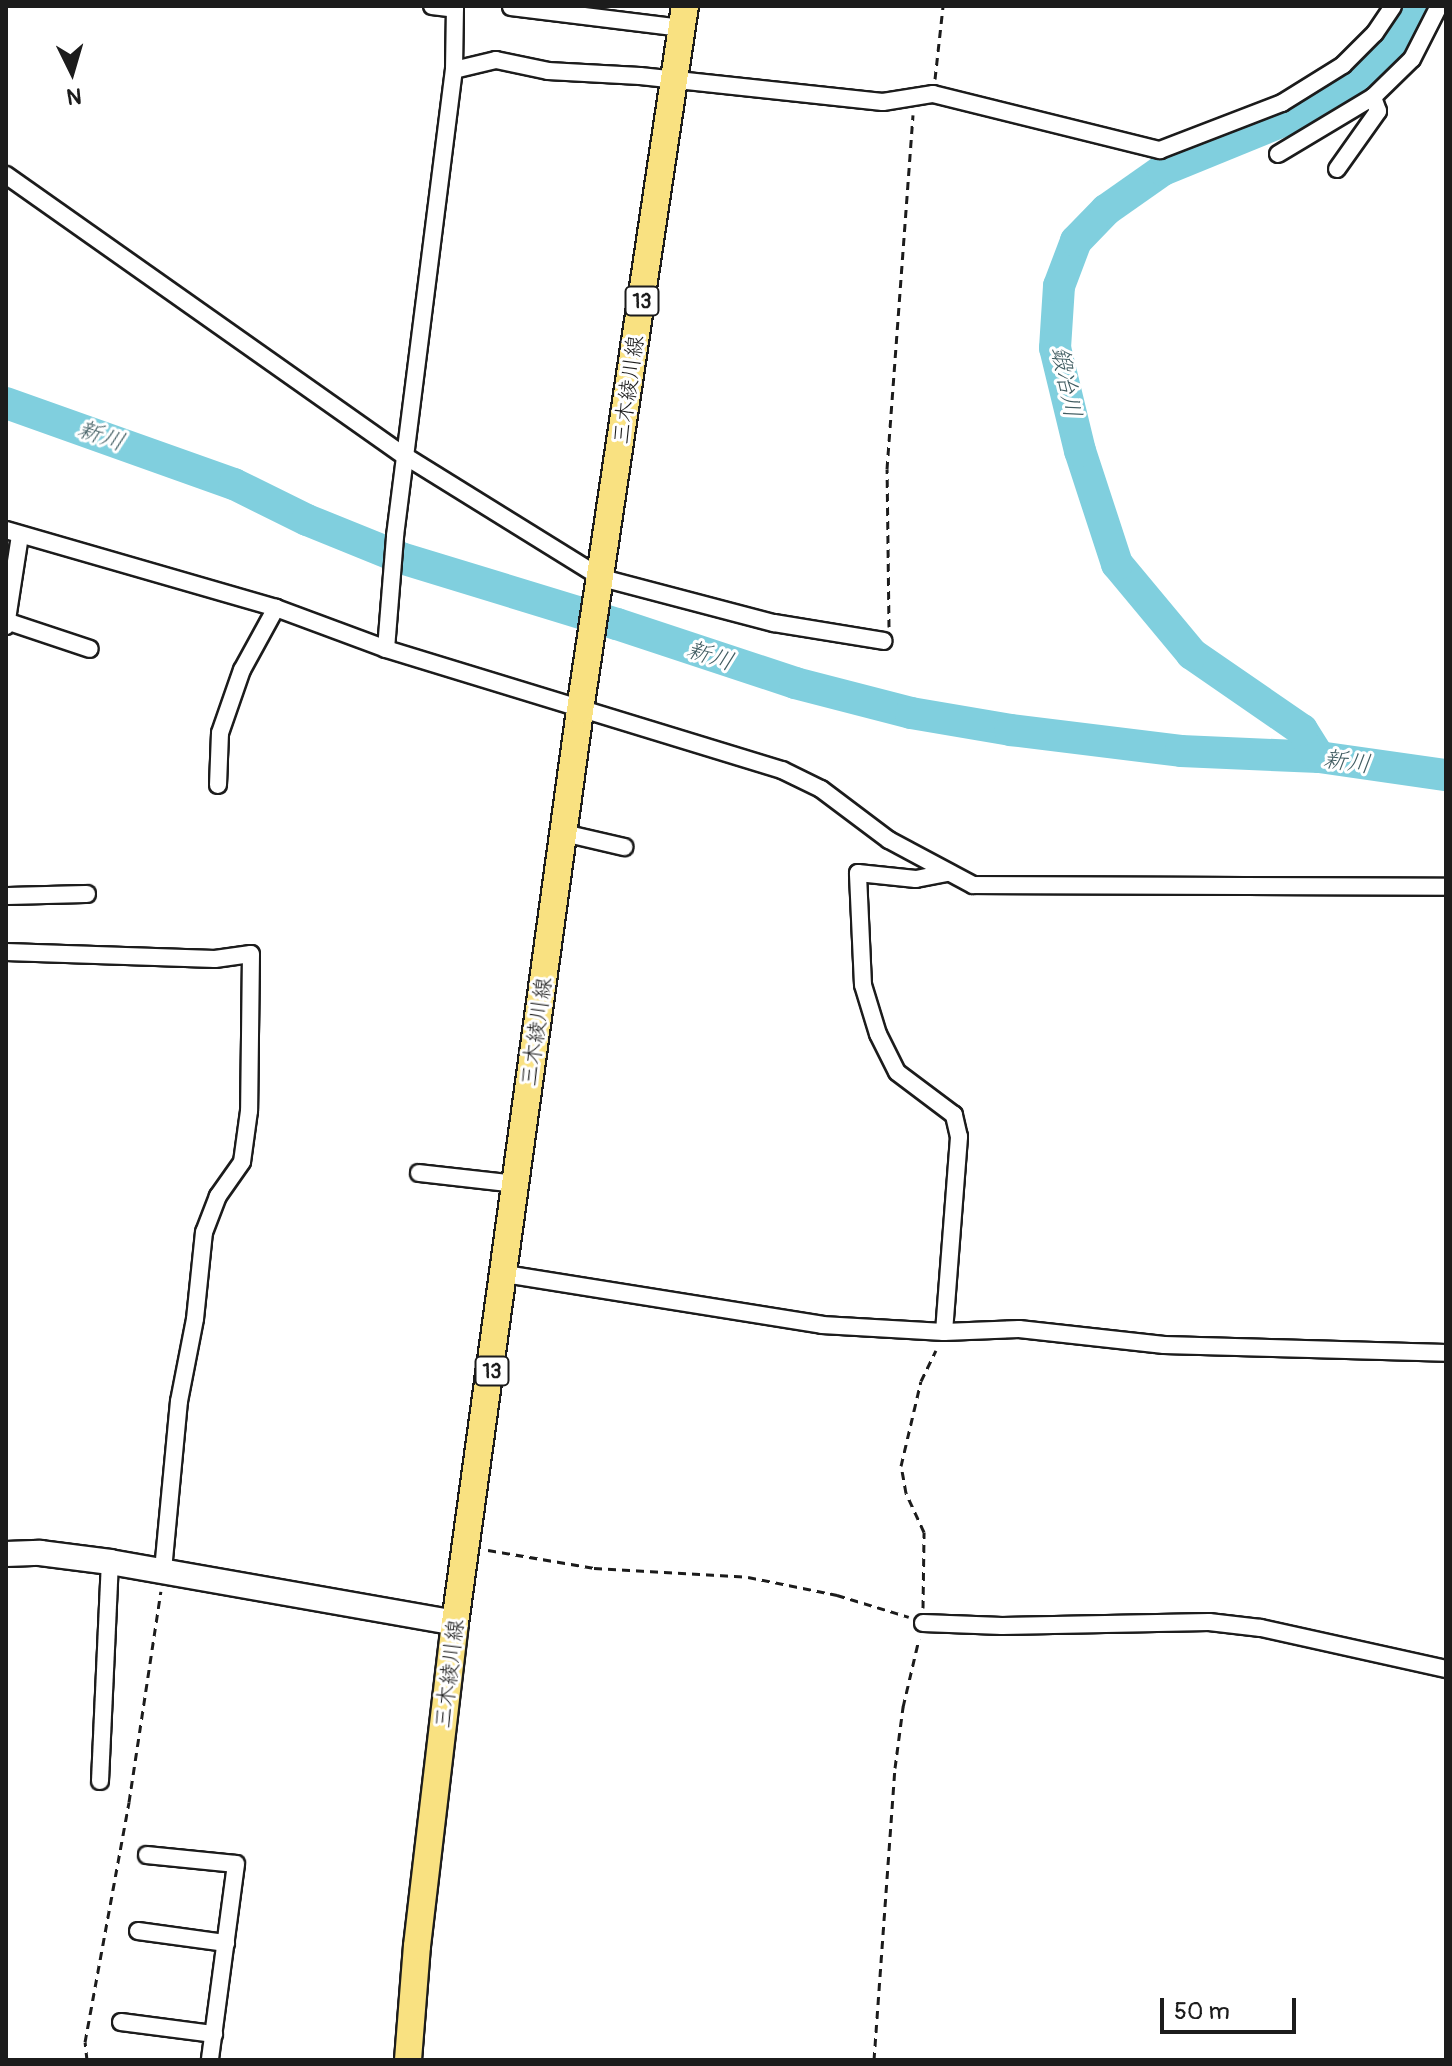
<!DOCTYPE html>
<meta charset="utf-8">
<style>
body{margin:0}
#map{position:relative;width:1452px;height:2066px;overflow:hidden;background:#fff;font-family:Pangolin,"Klee One",sans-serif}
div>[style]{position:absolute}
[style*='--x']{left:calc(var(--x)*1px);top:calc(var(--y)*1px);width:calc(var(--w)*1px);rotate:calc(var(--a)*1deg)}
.river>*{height:32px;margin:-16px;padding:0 16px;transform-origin:16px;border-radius:16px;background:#80cfde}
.path>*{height:3px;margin-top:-1.5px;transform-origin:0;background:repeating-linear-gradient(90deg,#1c1c1c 0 8px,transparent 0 14px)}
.roads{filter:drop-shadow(2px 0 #1c1c1c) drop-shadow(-2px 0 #1c1c1c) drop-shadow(0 2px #1c1c1c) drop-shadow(0 -2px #1c1c1c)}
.street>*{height:16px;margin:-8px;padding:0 8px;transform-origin:8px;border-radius:8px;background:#fff}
.secondary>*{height:24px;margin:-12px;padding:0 12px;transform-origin:12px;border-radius:12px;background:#fff}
.primary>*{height:26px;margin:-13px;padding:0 13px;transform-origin:13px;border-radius:13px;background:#f9e181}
span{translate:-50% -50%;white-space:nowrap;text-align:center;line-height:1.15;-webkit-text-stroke:6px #fff;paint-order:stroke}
.shield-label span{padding:2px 6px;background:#fff;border:2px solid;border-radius:6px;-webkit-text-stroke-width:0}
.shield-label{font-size:20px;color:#1c1c1c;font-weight:700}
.street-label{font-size:22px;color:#1c1c1c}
.water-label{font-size:24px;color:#3f5b60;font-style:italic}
.frame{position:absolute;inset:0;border:8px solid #1c1c1c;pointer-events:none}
.north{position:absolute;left:32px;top:32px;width:80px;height:80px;-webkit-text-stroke:6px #fff;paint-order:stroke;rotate:175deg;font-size:22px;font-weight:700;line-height:32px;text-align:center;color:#1c1c1c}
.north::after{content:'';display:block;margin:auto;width:28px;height:36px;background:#1c1c1c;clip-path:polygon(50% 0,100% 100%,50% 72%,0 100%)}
.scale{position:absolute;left:1160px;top:1998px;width:136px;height:36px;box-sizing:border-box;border:4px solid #1c1c1c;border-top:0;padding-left:10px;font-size:24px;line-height:28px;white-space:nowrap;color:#1c1c1c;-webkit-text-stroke:6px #fff;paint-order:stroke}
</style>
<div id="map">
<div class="river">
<i style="--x:6;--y:403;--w:242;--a:19.6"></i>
<i style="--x:234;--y:484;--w:81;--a:26.3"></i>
<i style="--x:307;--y:520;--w:101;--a:22"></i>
<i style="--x:401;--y:558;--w:226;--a:17"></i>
<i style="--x:617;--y:624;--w:188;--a:18.3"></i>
<i style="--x:795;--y:683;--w:120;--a:14.5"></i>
<i style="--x:911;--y:713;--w:100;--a:9.7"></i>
<i style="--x:1010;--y:730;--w:172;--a:7"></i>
<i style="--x:1181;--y:751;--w:138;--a:2.5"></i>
<i style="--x:1319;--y:757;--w:128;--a:8.1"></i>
<i style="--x:1319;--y:757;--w:32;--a:-122"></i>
<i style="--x:1302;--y:730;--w:134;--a:-145.4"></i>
<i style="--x:1192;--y:654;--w:117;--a:-129.8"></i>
<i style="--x:1117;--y:564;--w:119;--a:-108.1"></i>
<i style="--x:1080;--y:451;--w:106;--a:-103.6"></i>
<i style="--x:1055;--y:348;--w:62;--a:-86.3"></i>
<i style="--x:1059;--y:286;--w:48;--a:-69.3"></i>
<i style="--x:1076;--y:241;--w:43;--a:-45.9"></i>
<i style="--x:1106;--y:210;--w:70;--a:-35.1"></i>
<i style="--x:1163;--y:170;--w:172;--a:-22.2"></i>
<i style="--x:1322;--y:105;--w:82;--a:-40.1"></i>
<i style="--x:1385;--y:52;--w:56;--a:-55.2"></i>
</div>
<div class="path">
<i style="--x:935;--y:79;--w:73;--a:-83.7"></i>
<i style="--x:889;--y:627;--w:158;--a:-90.7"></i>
<i style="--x:887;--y:469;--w:355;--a:-85.8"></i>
<i style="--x:488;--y:1550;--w:108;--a:9.6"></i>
<i style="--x:594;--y:1568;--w:154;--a:3.3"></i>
<i style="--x:748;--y:1577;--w:91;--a:11.4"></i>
<i style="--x:837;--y:1595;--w:75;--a:17"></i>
<i style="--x:923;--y:1608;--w:76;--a:-89.2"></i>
<i style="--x:924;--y:1532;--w:43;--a:-114.8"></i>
<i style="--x:906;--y:1493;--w:27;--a:-100"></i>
<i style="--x:901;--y:1466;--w:87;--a:-76.8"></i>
<i style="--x:921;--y:1381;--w:34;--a:-64"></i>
<i style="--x:87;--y:2060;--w:18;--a:-96"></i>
<i style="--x:85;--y:2042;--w:244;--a:-79.6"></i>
<i style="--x:129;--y:1802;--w:213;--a:-81.4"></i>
<i style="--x:874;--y:2060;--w:293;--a:-85.9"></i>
<i style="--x:895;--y:1768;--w:62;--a:-82.5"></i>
<i style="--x:903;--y:1707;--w:70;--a:-76.8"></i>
</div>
<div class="roads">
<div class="street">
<i style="--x:432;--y:6;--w:23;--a:7"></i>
<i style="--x:511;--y:7;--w:172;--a:7"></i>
<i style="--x:454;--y:70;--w:43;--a:-13.4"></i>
<i style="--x:496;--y:60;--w:53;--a:11.9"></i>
<i style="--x:548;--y:71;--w:92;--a:3.1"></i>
<i style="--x:640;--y:76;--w:244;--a:6.1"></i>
<i style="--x:883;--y:102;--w:51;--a:-9.1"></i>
<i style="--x:933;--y:94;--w:234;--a:13.9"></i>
<i style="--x:1160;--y:150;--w:131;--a:-21.1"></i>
<i style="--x:1282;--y:103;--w:72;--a:-31.9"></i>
<i style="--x:1343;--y:65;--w:45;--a:-45"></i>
<i style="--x:1375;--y:33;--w:32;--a:-56"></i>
<i style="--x:1278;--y:154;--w:111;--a:-31"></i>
<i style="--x:1373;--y:97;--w:54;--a:-44.3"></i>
<i style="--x:1412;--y:59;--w:59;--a:-63"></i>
<i style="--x:1337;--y:169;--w:71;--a:-54.7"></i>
<i style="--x:1378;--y:111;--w:15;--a:-110"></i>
<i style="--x:6;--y:175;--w:488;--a:35.2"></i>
<i style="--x:405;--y:456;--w:232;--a:31.8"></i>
<i style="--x:602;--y:578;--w:178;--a:14.7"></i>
<i style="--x:774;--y:623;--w:111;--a:9.3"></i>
<i style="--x:6;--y:530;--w:281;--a:16.1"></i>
<i style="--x:276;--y:608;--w:117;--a:20.4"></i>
<i style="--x:386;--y:649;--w:414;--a:17"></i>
<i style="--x:782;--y:770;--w:43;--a:26"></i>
<i style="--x:821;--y:789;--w:85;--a:36.9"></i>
<i style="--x:889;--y:840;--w:95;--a:28.2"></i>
<i style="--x:973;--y:885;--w:473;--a:0.2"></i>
<i style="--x:9;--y:622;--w:85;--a:18.4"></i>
<i style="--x:6;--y:626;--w:91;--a:-81.2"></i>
<i style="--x:386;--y:649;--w:113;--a:-85.4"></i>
<i style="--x:395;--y:536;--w:470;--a:-82.8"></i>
<i style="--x:454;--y:70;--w:64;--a:-89.1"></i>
<i style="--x:218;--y:785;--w:52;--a:-87.8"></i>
<i style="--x:220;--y:733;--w:67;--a:-70.8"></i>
<i style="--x:242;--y:670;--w:71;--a:-61.3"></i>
<i style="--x:564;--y:833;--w:62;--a:13.1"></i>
<i style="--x:6;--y:896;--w:81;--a:-1.4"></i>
<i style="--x:6;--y:952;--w:209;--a:1.9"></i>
<i style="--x:215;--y:959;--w:36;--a:-8"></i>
<i style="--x:251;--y:954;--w:157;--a:90.7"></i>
<i style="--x:249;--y:1111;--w:51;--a:97.8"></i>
<i style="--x:242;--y:1162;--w:42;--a:125.2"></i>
<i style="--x:218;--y:1196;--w:39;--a:111"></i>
<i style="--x:204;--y:1232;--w:87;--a:95.9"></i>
<i style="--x:195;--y:1319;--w:84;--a:101"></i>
<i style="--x:179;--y:1401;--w:171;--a:95.4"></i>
<i style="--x:419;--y:1173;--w:99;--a:6.4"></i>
<i style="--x:505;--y:1274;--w:321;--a:9.1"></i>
<i style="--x:822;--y:1325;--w:122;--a:3.3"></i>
<i style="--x:944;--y:1332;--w:75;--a:-2.3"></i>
<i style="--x:1019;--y:1329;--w:146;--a:6.3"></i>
<i style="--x:1164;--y:1345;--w:282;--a:1.6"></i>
<i style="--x:944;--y:1332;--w:196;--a:-85.6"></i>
<i style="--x:959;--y:1137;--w:23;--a:-103"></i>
<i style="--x:954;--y:1115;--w:71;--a:-143"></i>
<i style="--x:897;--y:1072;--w:42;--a:-116.6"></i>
<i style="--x:878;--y:1034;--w:51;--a:-107"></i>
<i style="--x:863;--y:985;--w:112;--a:-92.6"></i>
<i style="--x:858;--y:873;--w:58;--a:5.9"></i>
<i style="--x:916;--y:879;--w:33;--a:-11"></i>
<i style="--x:923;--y:1623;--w:79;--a:2.2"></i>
<i style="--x:1002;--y:1626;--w:207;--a:-1.1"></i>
<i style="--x:1209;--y:1622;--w:52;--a:6.6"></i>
<i style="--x:1261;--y:1628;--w:189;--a:12.5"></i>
<i style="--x:100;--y:1781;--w:219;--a:-87.4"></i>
<i style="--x:147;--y:1855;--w:89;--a:5.8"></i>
<i style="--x:236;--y:1864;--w:198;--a:97.6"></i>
<i style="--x:138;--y:1931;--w:89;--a:7.8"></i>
<i style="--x:121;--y:2022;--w:94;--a:7.4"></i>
</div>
<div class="secondary">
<i style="--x:6;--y:1554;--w:34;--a:-2"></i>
<i style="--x:40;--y:1553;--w:71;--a:7.3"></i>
<i style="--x:110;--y:1562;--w:350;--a:10"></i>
</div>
<div class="primary">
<i style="--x:408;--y:2060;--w:114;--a:-85.5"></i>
<i style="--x:417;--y:1946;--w:325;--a:-83.3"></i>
<i style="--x:455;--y:1623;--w:922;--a:-82.2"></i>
<i style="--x:580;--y:710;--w:712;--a:-81.52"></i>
</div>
</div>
<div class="shield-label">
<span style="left:642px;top:301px">13</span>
<span style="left:492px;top:1371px">13</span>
</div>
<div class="street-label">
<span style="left:629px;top:390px;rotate:-82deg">三木綾川線</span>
<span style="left:537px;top:1032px;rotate:-82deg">三木綾川線</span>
<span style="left:450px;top:1674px;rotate:-83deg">三木綾川線</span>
</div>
<div class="water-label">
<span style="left:1066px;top:382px;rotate:79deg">鍛冶川</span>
<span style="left:101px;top:436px;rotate:19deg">新川</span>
<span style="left:710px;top:656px;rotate:18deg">新川</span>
<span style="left:1347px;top:762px;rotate:7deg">新川</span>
</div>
<div class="frame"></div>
<div class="north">N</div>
<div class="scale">50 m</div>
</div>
